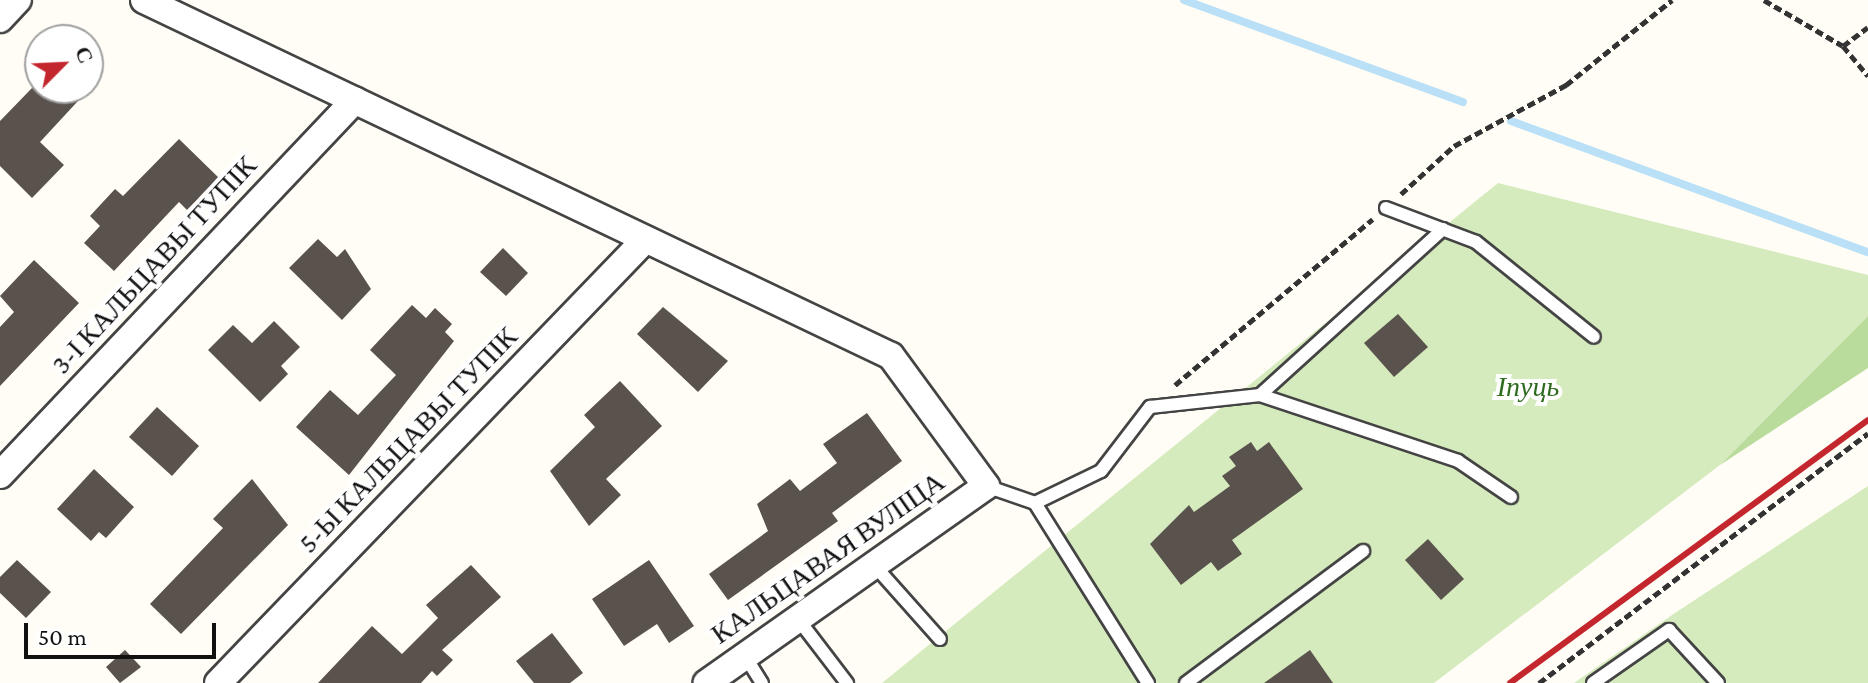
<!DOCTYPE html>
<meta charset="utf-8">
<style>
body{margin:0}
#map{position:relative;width:1868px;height:683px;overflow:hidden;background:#fffdf5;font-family:"Crimson Pro",serif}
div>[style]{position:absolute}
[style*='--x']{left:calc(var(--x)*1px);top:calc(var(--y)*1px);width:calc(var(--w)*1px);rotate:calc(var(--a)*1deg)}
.green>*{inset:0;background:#d5ebbd}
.forest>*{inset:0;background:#b9dc9c}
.stream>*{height:8px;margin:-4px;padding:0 4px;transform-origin:4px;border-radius:4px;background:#b9e0f7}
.building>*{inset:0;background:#5a524d}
.path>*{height:5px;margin-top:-2.5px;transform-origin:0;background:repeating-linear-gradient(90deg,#333 0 8px,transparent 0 12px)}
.roads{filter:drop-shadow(2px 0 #444) drop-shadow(-2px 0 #444) drop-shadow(0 2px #444) drop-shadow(0 -2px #444)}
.lane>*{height:12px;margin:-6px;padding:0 6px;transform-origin:6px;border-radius:6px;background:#fff}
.street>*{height:26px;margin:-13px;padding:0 13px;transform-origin:13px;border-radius:13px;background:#fff}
.rail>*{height:6px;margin:-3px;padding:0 3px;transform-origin:3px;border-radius:3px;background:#c4262e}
span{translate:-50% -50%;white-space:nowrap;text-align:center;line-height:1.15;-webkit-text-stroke:8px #fff;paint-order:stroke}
.street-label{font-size:28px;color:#111}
.park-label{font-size:28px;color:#2f6b1f;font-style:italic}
.north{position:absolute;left:24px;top:24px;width:80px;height:80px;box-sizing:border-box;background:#fff;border:2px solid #a0a0a0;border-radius:50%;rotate:66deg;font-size:22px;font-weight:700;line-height:32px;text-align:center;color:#111}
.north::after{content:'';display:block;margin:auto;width:28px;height:36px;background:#c4262e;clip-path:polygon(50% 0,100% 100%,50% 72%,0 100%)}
.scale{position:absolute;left:24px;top:623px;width:192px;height:36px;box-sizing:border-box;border:4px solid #111;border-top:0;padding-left:10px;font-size:24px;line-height:28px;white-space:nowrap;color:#111;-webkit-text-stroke:6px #fff;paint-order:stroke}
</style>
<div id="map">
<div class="green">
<i style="clip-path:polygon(1498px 183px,1868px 275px,1868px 316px,1720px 465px,1434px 683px,882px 683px)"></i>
<i style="clip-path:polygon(1868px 486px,1868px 683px,1574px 683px,1672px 615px)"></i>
</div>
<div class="forest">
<i style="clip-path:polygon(1868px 316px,1868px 368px,1720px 465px)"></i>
</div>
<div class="stream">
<i style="--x:1184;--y:0;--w:297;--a:20.1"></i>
<i style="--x:1511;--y:121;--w:380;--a:20.2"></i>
</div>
<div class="building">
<i style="clip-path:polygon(32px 88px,90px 88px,40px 142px,64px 165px,32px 198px,0 166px,0 121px)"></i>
<i style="clip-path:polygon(179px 139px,219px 178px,187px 210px,179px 202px,114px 271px,84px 243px,100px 226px,90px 216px,115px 189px,123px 196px)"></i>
<i style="clip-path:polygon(318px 239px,337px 257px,345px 249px,371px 289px,342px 320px,289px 268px)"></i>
<i style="clip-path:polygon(503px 248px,528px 273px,506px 296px,480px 272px)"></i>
<i style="clip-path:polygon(34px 260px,79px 303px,0 386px,0 327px,14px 312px,0 296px)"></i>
<i style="clip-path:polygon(412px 305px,426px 318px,435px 308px,452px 324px,445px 332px,454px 341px,349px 475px,296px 427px,330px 390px,358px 415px,396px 375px,370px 350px)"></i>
<i style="clip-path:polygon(663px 307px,728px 361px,698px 392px,637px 334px)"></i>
<i style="clip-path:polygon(1398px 314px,1428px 347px,1394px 377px,1364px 343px)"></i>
<i style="clip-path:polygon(274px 321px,300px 347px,281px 366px,288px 374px,260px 402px,208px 350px,233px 325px,252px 343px)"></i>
<i style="clip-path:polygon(620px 381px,662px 426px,606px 479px,621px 495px,589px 526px,550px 471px,595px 427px,584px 415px)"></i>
<i style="clip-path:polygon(157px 407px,199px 446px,172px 476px,129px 437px)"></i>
<i style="clip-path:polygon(867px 413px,902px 461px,832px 513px,838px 521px,728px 600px,709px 574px,768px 531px,757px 504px,790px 479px,800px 491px,837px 463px,823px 444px)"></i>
<i style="clip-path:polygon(1251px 442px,1257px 451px,1269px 442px,1303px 489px,1232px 540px,1242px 554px,1218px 571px,1211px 562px,1181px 585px,1150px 544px,1189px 505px,1194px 512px,1230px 486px,1222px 476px,1236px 466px,1229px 457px)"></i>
<i style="clip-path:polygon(94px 469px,134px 507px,106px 538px,99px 532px,91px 541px,57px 509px)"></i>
<i style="clip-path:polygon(252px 479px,288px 525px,181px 634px,150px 604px,223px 528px,213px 519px)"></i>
<i style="clip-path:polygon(1428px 539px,1464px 579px,1441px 600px,1405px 560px)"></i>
<i style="clip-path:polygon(17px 560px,51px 592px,26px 618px,0 593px,0 577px)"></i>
<i style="clip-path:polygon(649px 560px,694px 626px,669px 643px,657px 624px,624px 646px,592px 599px)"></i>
<i style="clip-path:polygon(471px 565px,501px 597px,442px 650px,453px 660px,437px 676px,432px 671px,421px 683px,318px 683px,372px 626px,402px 654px,438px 618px,426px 605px)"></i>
<i style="clip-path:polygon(552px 633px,583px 673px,570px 683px,534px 683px,516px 661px)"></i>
<i style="clip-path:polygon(125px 650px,141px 667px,120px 683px,106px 667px)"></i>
<i style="clip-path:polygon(1310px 650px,1333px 683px,1264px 683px)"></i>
</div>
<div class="path">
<i style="--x:1764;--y:0;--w:91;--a:30.2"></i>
<i style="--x:1843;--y:46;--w:31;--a:-37"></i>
<i style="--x:1843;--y:46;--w:39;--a:50"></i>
<i style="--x:1401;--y:194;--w:72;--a:-42.2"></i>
<i style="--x:1454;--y:146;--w:128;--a:-28.6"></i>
<i style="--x:1566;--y:85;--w:136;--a:-38.7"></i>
<i style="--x:1175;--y:385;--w:258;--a:-40"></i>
<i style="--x:1539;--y:683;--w:413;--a:-37.2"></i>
</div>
<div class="roads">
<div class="lane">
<i style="--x:1386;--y:208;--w:96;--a:20.7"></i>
<i style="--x:1476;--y:242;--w:151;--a:38.8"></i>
<i style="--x:1260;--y:395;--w:247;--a:-42.2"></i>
<i style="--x:986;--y:486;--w:52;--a:19.1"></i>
<i style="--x:1035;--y:503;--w:73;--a:-25.9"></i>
<i style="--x:1101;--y:471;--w:81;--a:-52.6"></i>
<i style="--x:1150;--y:407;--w:111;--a:-6.2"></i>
<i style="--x:1260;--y:395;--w:209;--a:18.4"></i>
<i style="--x:1458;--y:461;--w:64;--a:34.2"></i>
<i style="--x:1035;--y:503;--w:213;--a:57.9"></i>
<i style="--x:874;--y:565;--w:99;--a:48.3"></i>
<i style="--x:798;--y:619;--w:81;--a:52.6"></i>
<i style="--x:745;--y:656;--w:32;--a:58"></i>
<i style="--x:1186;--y:683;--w:221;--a:-36.7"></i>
<i style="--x:1593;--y:683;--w:93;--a:-34.9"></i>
<i style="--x:1669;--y:630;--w:72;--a:47.2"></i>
</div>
<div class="street">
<i style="--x:144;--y:0;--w:827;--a:25.48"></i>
<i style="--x:891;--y:356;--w:161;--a:53.8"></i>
<i style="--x:986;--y:486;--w:342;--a:144.8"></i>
<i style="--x:0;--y:19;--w:26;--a:-47"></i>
<i style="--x:0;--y:475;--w:516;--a:-46.57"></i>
<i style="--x:218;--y:683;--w:612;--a:-46.06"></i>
</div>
</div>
<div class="rail">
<i style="--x:1510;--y:683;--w:444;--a:-36.3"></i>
</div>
<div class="street-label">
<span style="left:154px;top:265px;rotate:-47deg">3-І КАЛЬЦАВЫ ТУПІК</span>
<span style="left:408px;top:440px;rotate:-46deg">5-Ы КАЛЬЦАВЫ ТУПІК</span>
<span style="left:828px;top:558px;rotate:-35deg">КАЛЬЦАВАЯ ВУЛІЦА</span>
</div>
<div class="park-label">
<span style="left:1528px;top:387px">Іпуць</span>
</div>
<div class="north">С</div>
<div class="scale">50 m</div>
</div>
